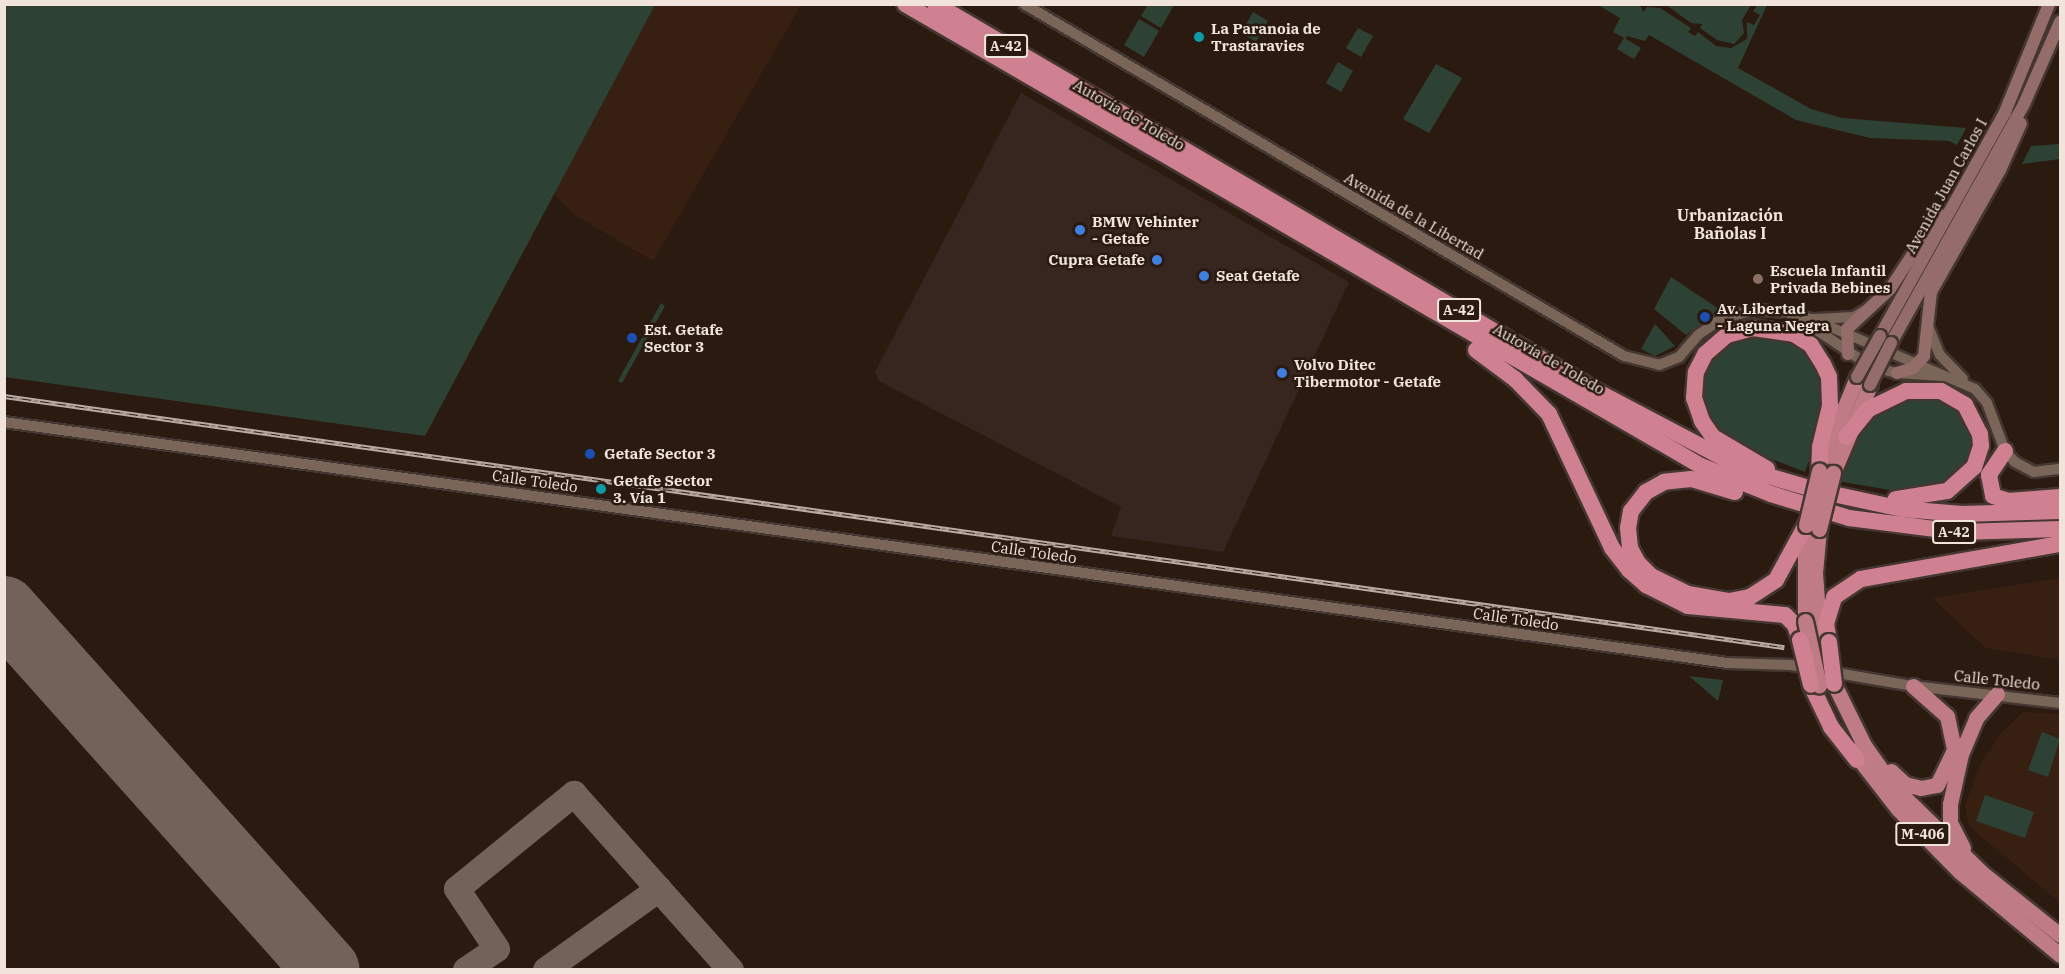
<!DOCTYPE html>
<meta charset="utf-8">
<style>
body{margin:0}
#map{position:relative;width:2065px;height:974px;overflow:hidden;background:#2b1a10;font-family:"IBM Plex Serif",serif}
div>[style]{position:absolute}
[style*='--x']{left:calc(var(--x)*1px);top:calc(var(--y)*1px);width:calc(var(--w)*1px);rotate:calc(var(--a)*1deg)}
.commercial>*{inset:0;background:#37251f}
.built>*{inset:0;background:#372011}
.green>*{inset:0;background:#2d4234}
.taxiway>*{height:26px;margin:-13px;padding:0 13px;transform-origin:13px;border-radius:13px;background:#72625a}
.runway>*{height:66px;margin:-33px;padding:0 33px;transform-origin:33px;border-radius:33px;background:#72625a}
.roads{filter:drop-shadow(2px 0 #443631) drop-shadow(-2px 0 #443631) drop-shadow(0 2px #443631) drop-shadow(0 -2px #443631)}
.tertiary>*{height:10px;margin:-5px;padding:0 5px;transform-origin:5px;border-radius:5px;background:#7a6559}
.secondary>*{height:12px;margin:-6px;padding:0 6px;transform-origin:6px;border-radius:6px;background:#946d6a}
.trunk>*{height:15px;margin:-7.5px;padding:0 7.5px;transform-origin:7.5px;border-radius:7.5px;background:#bf7c86}
.motorway>*{height:16px;margin:-8px;padding:0 8px;transform-origin:8px;border-radius:8px;background:#d08191}
.rail>*{height:5px;margin-top:-2.5px;transform-origin:0;background:repeating-linear-gradient(90deg,#2b1a10 0 9px,#b9aba3 0 18px);box-sizing:border-box;border-block:2px solid #b9aba3}
.bridges{filter:drop-shadow(2px 0 #443631) drop-shadow(-2px 0 #443631) drop-shadow(0 2px #443631) drop-shadow(0 -2px #443631)}
.secondary-bridge>*{height:12px;margin:-6px;padding:0 6px;transform-origin:6px;border-radius:6px;background:#946d6a}
.trunk-bridge>*{height:15px;margin:-7.5px;padding:0 7.5px;transform-origin:7.5px;border-radius:7.5px;background:#bf7c86}
.motorway-bridge>*{height:16px;margin:-8px;padding:0 8px;transform-origin:8px;border-radius:8px;background:#d08191}
.dots>*{width:16px;height:16px;translate:-50% -50%;box-sizing:border-box;border:3px solid #2b1a10;border-radius:50%}
span{translate:-50% -50%;white-space:nowrap;text-align:center;line-height:1.15;-webkit-text-stroke:5px #2b1a10;paint-order:stroke}
.shield-label span{padding:2px 4px;background:#2b1a10;border:2px solid;border-radius:4px;-webkit-text-stroke-width:0}
.shield-label{font-size:14px;color:#f0e4dd;font-weight:700}
.poi-label{font-size:15px;color:#f0e4dd;font-weight:700}
.left{translate:0 -50%;text-align:left}
.right{translate:-100% -50%;text-align:right}
.street-label{font-size:15px;color:#f0e4dd}
.neighbourhood-label{font-size:16px;color:#f0e4dd;font-weight:700}
.frame{position:absolute;inset:0;border:6px solid #f0e4dd;pointer-events:none}
</style>
<div id="map">
<div class="commercial">
<i style="clip-path:polygon(1021px 93px,1349px 282px,1223px 552px,1111px 536px,1121px 507px,879px 381px,875px 372px)"></i>
</div>
<div class="built">
<i style="clip-path:polygon(655px 5px,801px 5px,653px 261px,575px 215px,553px 194px)"></i>
<i style="clip-path:polygon(2060px 578px,2060px 660px,1986px 648px,1932px 598px)"></i>
<i style="clip-path:polygon(2023px 712px,2060px 714px,2060px 903px,1969px 826px,1965px 806px,1980px 765px,2002px 732px)"></i>
</div>
<div class="green">
<i style="clip-path:polygon(5px 4px,655px 4px,655px 5px,425px 436px,5px 377px)"></i>
<i style="clip-path:polygon(1148px 4px,1174px 4px,1174px 5px,1161px 28px,1141px 16px)"></i>
<i style="clip-path:polygon(1598px 5px,1640px 5px,1643px 12px,1647px 7px,1660px 8px,1691px 28px,1688px 32px,1695px 36px,1698px 32px,1716px 46px,1731px 48px,1747px 39px,1747px 22px,1754px 25px,1760px 15px,1753px 11px,1757px 5px,1767px 5px,1738px 68px,1811px 109px,1842px 118px,1966px 128px,1957px 145px,1949px 141px,1870px 138px,1796px 120px,1649px 35px,1645px 41px,1627px 36px,1626px 39px,1641px 48px,1634px 59px,1617px 49px,1624px 38px,1613px 32px,1620px 18px)"></i>
<i style="clip-path:polygon(1666px 5px,1751px 5px,1742px 20px,1744px 33px,1734px 44px,1717px 40px,1700px 28px,1702px 24px,1691px 23px)"></i>
<i style="clip-path:polygon(1253px 12px,1268px 21px,1256px 42px,1241px 33px)"></i>
<i style="clip-path:polygon(1139px 19px,1159px 31px,1144px 57px,1124px 45px)"></i>
<i style="clip-path:polygon(1358px 28px,1373px 36px,1361px 57px,1346px 48px)"></i>
<i style="clip-path:polygon(1338px 62px,1353px 71px,1341px 92px,1326px 83px)"></i>
<i style="clip-path:polygon(1436px 64px,1462px 78px,1429px 133px,1403px 119px)"></i>
<i style="clip-path:polygon(2060px 144px,2060px 159px,2022px 164px,2031px 146px)"></i>
<i style="clip-path:polygon(1671px 277px,1719px 309px,1686px 335px,1654px 309px)"></i>
<i style="clip-path:polygon(661px 303px,665px 306px,622px 383px,618px 381px)"></i>
<i style="clip-path:polygon(1655px 324px,1675px 346px,1655px 356px,1641px 349px)"></i>
<i style="clip-path:polygon(1757px 334px,1801px 344px,1822px 371px,1822px 424px,1805px 472px,1733px 444px,1707px 421px,1699px 388px,1706px 364px,1725px 343px)"></i>
<i style="clip-path:polygon(1900px 398px,1934px 399px,1949px 404px,1950px 401px,1973px 425px,1975px 455px,1947px 486px,1902px 492px,1837px 481px,1848px 449px,1869px 417px)"></i>
<i style="clip-path:polygon(1689px 676px,1723px 680px,1718px 701px)"></i>
<i style="clip-path:polygon(2042px 732px,2060px 739px,2048px 777px,2028px 770px)"></i>
<i style="clip-path:polygon(1985px 795px,2034px 812px,2025px 838px,1976px 821px)"></i>
</div>
<div class="taxiway">
<i style="--x:466;--y:970;--w:37;--a:-34"></i>
<i style="--x:497;--y:949;--w:72;--a:-123.7"></i>
<i style="--x:457;--y:889;--w:151;--a:-39.1"></i>
<i style="--x:574;--y:794;--w:236;--a:48.3"></i>
<i style="--x:546;--y:970;--w:139;--a:-35.6"></i>
</div>
<div class="runway">
<i style="--x:4;--y:609;--w:484;--a:48.2"></i>
</div>
<div class="roads">
<div class="tertiary">
<i style="--x:1024;--y:4;--w:696;--a:30.4"></i>
<i style="--x:1624;--y:356;--w:36;--a:14"></i>
<i style="--x:1659;--y:365;--w:22;--a:-22"></i>
<i style="--x:1679;--y:357;--w:29;--a:-49"></i>
<i style="--x:1698;--y:335;--w:29;--a:-35"></i>
<i style="--x:1722;--y:318;--w:37;--a:-13"></i>
<i style="--x:1758;--y:310;--w:27;--a:4"></i>
<i style="--x:1785;--y:312;--w:28;--a:15"></i>
<i style="--x:1812;--y:319;--w:177;--a:23.2"></i>
<i style="--x:1975;--y:389;--w:18;--a:49"></i>
<i style="--x:1987;--y:403;--w:51;--a:69.4"></i>
<i style="--x:2005;--y:451;--w:15;--a:48"></i>
<i style="--x:2015;--y:462;--w:21;--a:28"></i>
<i style="--x:2034;--y:472;--w:26;--a:-7"></i>
<i style="--x:1815;--y:319;--w:39;--a:-3"></i>
<i style="--x:1854;--y:317;--w:12;--a:-31"></i>
<i style="--x:1802;--y:320;--w:82;--a:34.1"></i>
<i style="--x:1870;--y:366;--w:28;--a:15"></i>
<i style="--x:1897;--y:373;--w:45;--a:3.8"></i>
<i style="--x:1928;--y:326;--w:31;--a:68"></i>
<i style="--x:1940;--y:355;--w:33;--a:46"></i>
<i style="--x:4;--y:422;--w:1740;--a:7.96"></i>
<i style="--x:1727;--y:663;--w:64;--a:1.8"></i>
<i style="--x:1791;--y:665;--w:124;--a:9.8"></i>
<i style="--x:1913;--y:686;--w:148;--a:6.6"></i>
</div>
<div class="secondary">
<i style="--x:1880;--y:336;--w:257;--a:-60.8"></i>
<i style="--x:2005;--y:112;--w:117;--a:-67.8"></i>
<i style="--x:1891;--y:343;--w:274;--a:-60.9"></i>
<i style="--x:2024;--y:104;--w:90;--a:-66.3"></i>
<i style="--x:1848;--y:354;--w:25;--a:-92"></i>
<i style="--x:1847;--y:329;--w:59;--a:-42.9"></i>
<i style="--x:1890;--y:289;--w:90;--a:-56.8"></i>
<i style="--x:1897;--y:373;--w:17;--a:-17"></i>
<i style="--x:1913;--y:368;--w:16;--a:-47"></i>
<i style="--x:1924;--y:356;--w:64;--a:-83.8"></i>
<i style="--x:1931;--y:292;--w:140;--a:-60.5"></i>
<i style="--x:2000;--y:170;--w:51;--a:-65.9"></i>
</div>
<div class="trunk">
<i style="--x:1824;--y:457;--w:87;--a:-67.6"></i>
<i style="--x:1833;--y:473;--w:95;--a:-67.2"></i>
<i style="--x:1819;--y:529;--w:44;--a:95.2"></i>
<i style="--x:1815;--y:573;--w:67;--a:85.7"></i>
<i style="--x:1805;--y:621;--w:93;--a:-90"></i>
<i style="--x:1834;--y:684;--w:68;--a:63.8"></i>
<i style="--x:1864;--y:745;--w:50;--a:54.7"></i>
<i style="--x:1893;--y:786;--w:123;--a:44.3"></i>
<i style="--x:1981;--y:872;--w:101;--a:38.6"></i>
<i style="--x:1913;--y:686;--w:45;--a:41.4"></i>
<i style="--x:1947;--y:716;--w:35;--a:78"></i>
<i style="--x:1852;--y:750;--w:75;--a:52.1"></i>
<i style="--x:1898;--y:809;--w:88;--a:45.5"></i>
<i style="--x:1960;--y:872;--w:130;--a:39.7"></i>
<i style="--x:1891;--y:771;--w:19;--a:43"></i>
<i style="--x:1905;--y:784;--w:16;--a:14"></i>
<i style="--x:1921;--y:788;--w:16;--a:-11"></i>
<i style="--x:1937;--y:785;--w:41;--a:-64.1"></i>
<i style="--x:1963;--y:848;--w:29;--a:-117"></i>
<i style="--x:1950;--y:822;--w:18;--a:-90"></i>
<i style="--x:1950;--y:804;--w:51;--a:-77.6"></i>
<i style="--x:1961;--y:754;--w:39;--a:-67"></i>
<i style="--x:1976;--y:718;--w:32;--a:-49"></i>
</div>
<div class="motorway">
<i style="--x:905;--y:4;--w:920;--a:30.13"></i>
<i style="--x:1701;--y:466;--w:75;--a:21.8"></i>
<i style="--x:1771;--y:494;--w:82;--a:17.1"></i>
<i style="--x:1849;--y:518;--w:111;--a:7.3"></i>
<i style="--x:1959;--y:532;--w:101;--a:-1.7"></i>
<i style="--x:935;--y:4;--w:770;--a:30.33"></i>
<i style="--x:1600;--y:393;--w:163;--a:27.8"></i>
<i style="--x:1744;--y:469;--w:78;--a:16.3"></i>
<i style="--x:1819;--y:491;--w:85;--a:12.2"></i>
<i style="--x:1902;--y:509;--w:60;--a:4.8"></i>
<i style="--x:1962;--y:514;--w:98;--a:-1.8"></i>
<i style="--x:1476;--y:350;--w:49;--a:36.6"></i>
<i style="--x:1515;--y:379;--w:49;--a:45.8"></i>
<i style="--x:1549;--y:414;--w:148;--a:64.8"></i>
<i style="--x:1612;--y:548;--w:28;--a:52"></i>
<i style="--x:1629;--y:570;--w:23;--a:41"></i>
<i style="--x:1646;--y:585;--w:47;--a:26.6"></i>
<i style="--x:1688;--y:606;--w:97;--a:5.3"></i>
<i style="--x:1785;--y:615;--w:14;--a:45"></i>
<i style="--x:1795;--y:625;--w:16;--a:72"></i>
<i style="--x:1846;--y:437;--w:36;--a:-51"></i>
<i style="--x:1869;--y:409;--w:41;--a:-25.9"></i>
<i style="--x:1906;--y:391;--w:35;--a:0"></i>
<i style="--x:1941;--y:391;--w:28;--a:30"></i>
<i style="--x:1965;--y:405;--w:33;--a:63"></i>
<i style="--x:1980;--y:434;--w:12;--a:85"></i>
<i style="--x:1981;--y:446;--w:22;--a:108"></i>
<i style="--x:1974;--y:467;--w:36;--a:138"></i>
<i style="--x:1947;--y:491;--w:52;--a:171.1"></i>
<i style="--x:2005;--y:451;--w:29;--a:124"></i>
<i style="--x:1989;--y:475;--w:21;--a:79"></i>
<i style="--x:1993;--y:496;--w:16;--a:18"></i>
<i style="--x:2008;--y:501;--w:52;--a:-4.4"></i>
<i style="--x:1767;--y:469;--w:63;--a:-149.3"></i>
<i style="--x:1713;--y:437;--w:19;--a:-125"></i>
<i style="--x:1702;--y:421;--w:24;--a:-109"></i>
<i style="--x:1694;--y:398;--w:26;--a:-86"></i>
<i style="--x:1696;--y:372;--w:20;--a:-63"></i>
<i style="--x:1705;--y:354;--w:29;--a:-41"></i>
<i style="--x:1727;--y:335;--w:27;--a:-15"></i>
<i style="--x:1753;--y:328;--w:41;--a:8.3"></i>
<i style="--x:1794;--y:334;--w:20;--a:33"></i>
<i style="--x:1811;--y:345;--w:22;--a:58"></i>
<i style="--x:1823;--y:364;--w:14;--a:65"></i>
<i style="--x:1829;--y:377;--w:29;--a:88"></i>
<i style="--x:1830;--y:406;--w:42;--a:103.7"></i>
<i style="--x:1820;--y:447;--w:24;--a:92"></i>
<i style="--x:1735;--y:492;--w:46;--a:-163.5"></i>
<i style="--x:1691;--y:479;--w:27;--a:174"></i>
<i style="--x:1664;--y:482;--w:21;--a:151"></i>
<i style="--x:1646;--y:492;--w:24;--a:128"></i>
<i style="--x:1631;--y:511;--w:17;--a:100"></i>
<i style="--x:1628;--y:528;--w:20;--a:84"></i>
<i style="--x:1630;--y:548;--w:17;--a:62"></i>
<i style="--x:1638;--y:563;--w:18;--a:45"></i>
<i style="--x:1651;--y:576;--w:41;--a:25.9"></i>
<i style="--x:1688;--y:594;--w:42;--a:9.7"></i>
<i style="--x:1729;--y:601;--w:21;--a:-11"></i>
<i style="--x:1750;--y:597;--w:31;--a:-33"></i>
<i style="--x:1776;--y:580;--w:63;--a:-61.4"></i>
<i style="--x:1829;--y:642;--w:18;--a:-99"></i>
<i style="--x:1826;--y:624;--w:28;--a:-73"></i>
<i style="--x:1834;--y:597;--w:32;--a:-34"></i>
<i style="--x:1861;--y:579;--w:202;--a:-10"></i>
<i style="--x:1811;--y:685;--w:47;--a:64.5"></i>
<i style="--x:1831;--y:727;--w:42;--a:51.8"></i>
</div>
</div>
<div class="rail">
<i style="--x:4;--y:396;--w:1798;--a:8.03"></i>
</div>
<div class="bridges">
<div class="secondary-bridge">
<i style="--x:1857;--y:377;--w:47;--a:-60.7"></i>
<i style="--x:1870;--y:385;--w:47;--a:-63.4"></i>
</div>
<div class="trunk-bridge">
<i style="--x:1806;--y:525;--w:56;--a:-76.5"></i>
<i style="--x:1819;--y:529;--w:58;--a:-76"></i>
<i style="--x:1805;--y:621;--w:66;--a:77.7"></i>
</div>
<div class="motorway-bridge">
<i style="--x:1800;--y:640;--w:46;--a:76.3"></i>
<i style="--x:1829;--y:642;--w:42;--a:83.2"></i>
</div>
</div>
<div class="dots">
<i style="left:1199px;top:37px;background:#0f9aa8"></i>
<i style="left:1080px;top:230px;background:#3f7fe0"></i>
<i style="left:1157px;top:260px;background:#3f7fe0"></i>
<i style="left:1204px;top:276px;background:#3f7fe0"></i>
<i style="left:1758px;top:279px;background:#8d6e63"></i>
<i style="left:1705px;top:317px;background:#1a4fb4"></i>
<i style="left:632px;top:338px;background:#1a4fb4"></i>
<i style="left:1282px;top:373px;background:#3f7fe0"></i>
<i style="left:590px;top:454px;background:#1a4fb4"></i>
<i style="left:601px;top:489px;background:#0f9aa8"></i>
</div>
<div class="shield-label">
<span style="left:1006px;top:46px">A-42</span>
<span style="left:1459px;top:310px">A-42</span>
<span style="left:1954px;top:532px">A-42</span>
<span style="left:1923px;top:834px">M-406</span>
</div>
<div class="poi-label">
<span class="left" style="left:1211px;top:37px">La Paranoia de<br>Trastaravies</span>
<span class="left" style="left:1092px;top:230px">BMW Vehinter<br>- Getafe</span>
<span class="right" style="left:1145px;top:260px">Cupra Getafe</span>
<span class="left" style="left:1770px;top:279px">Escuela Infantil<br>Privada Bebines</span>
<span class="left" style="left:1216px;top:276px">Seat Getafe</span>
<span class="left" style="left:1717px;top:317px">Av. Libertad<br>- Laguna Negra</span>
<span class="left" style="left:644px;top:338px">Est. Getafe<br>Sector 3</span>
<span class="left" style="left:1294px;top:373px">Volvo Ditec<br>Tibermotor - Getafe</span>
<span class="left" style="left:604px;top:454px">Getafe Sector 3</span>
<span class="left" style="left:613px;top:489px">Getafe Sector<br>3. Vía 1</span>
</div>
<div class="street-label">
<span style="left:1129px;top:115px;rotate:30deg">Autovía de Toledo</span>
<span style="left:1946px;top:186px;rotate:-61deg">Avenida Juan Carlos I</span>
<span style="left:1414px;top:216px;rotate:30deg">Avenida de la Libertad</span>
<span style="left:1549px;top:359px;rotate:30deg">Autovía de Toledo</span>
<span style="left:535px;top:481px;rotate:8deg">Calle Toledo</span>
<span style="left:1034px;top:552px;rotate:8deg">Calle Toledo</span>
<span style="left:1516px;top:619px;rotate:8deg">Calle Toledo</span>
<span style="left:1997px;top:680px;rotate:6deg">Calle Toledo</span>
</div>
<div class="neighbourhood-label">
<span style="left:1730px;top:224px">Urbanización<br>Bañolas I</span>
</div>
<div class="frame"></div>
</div>
